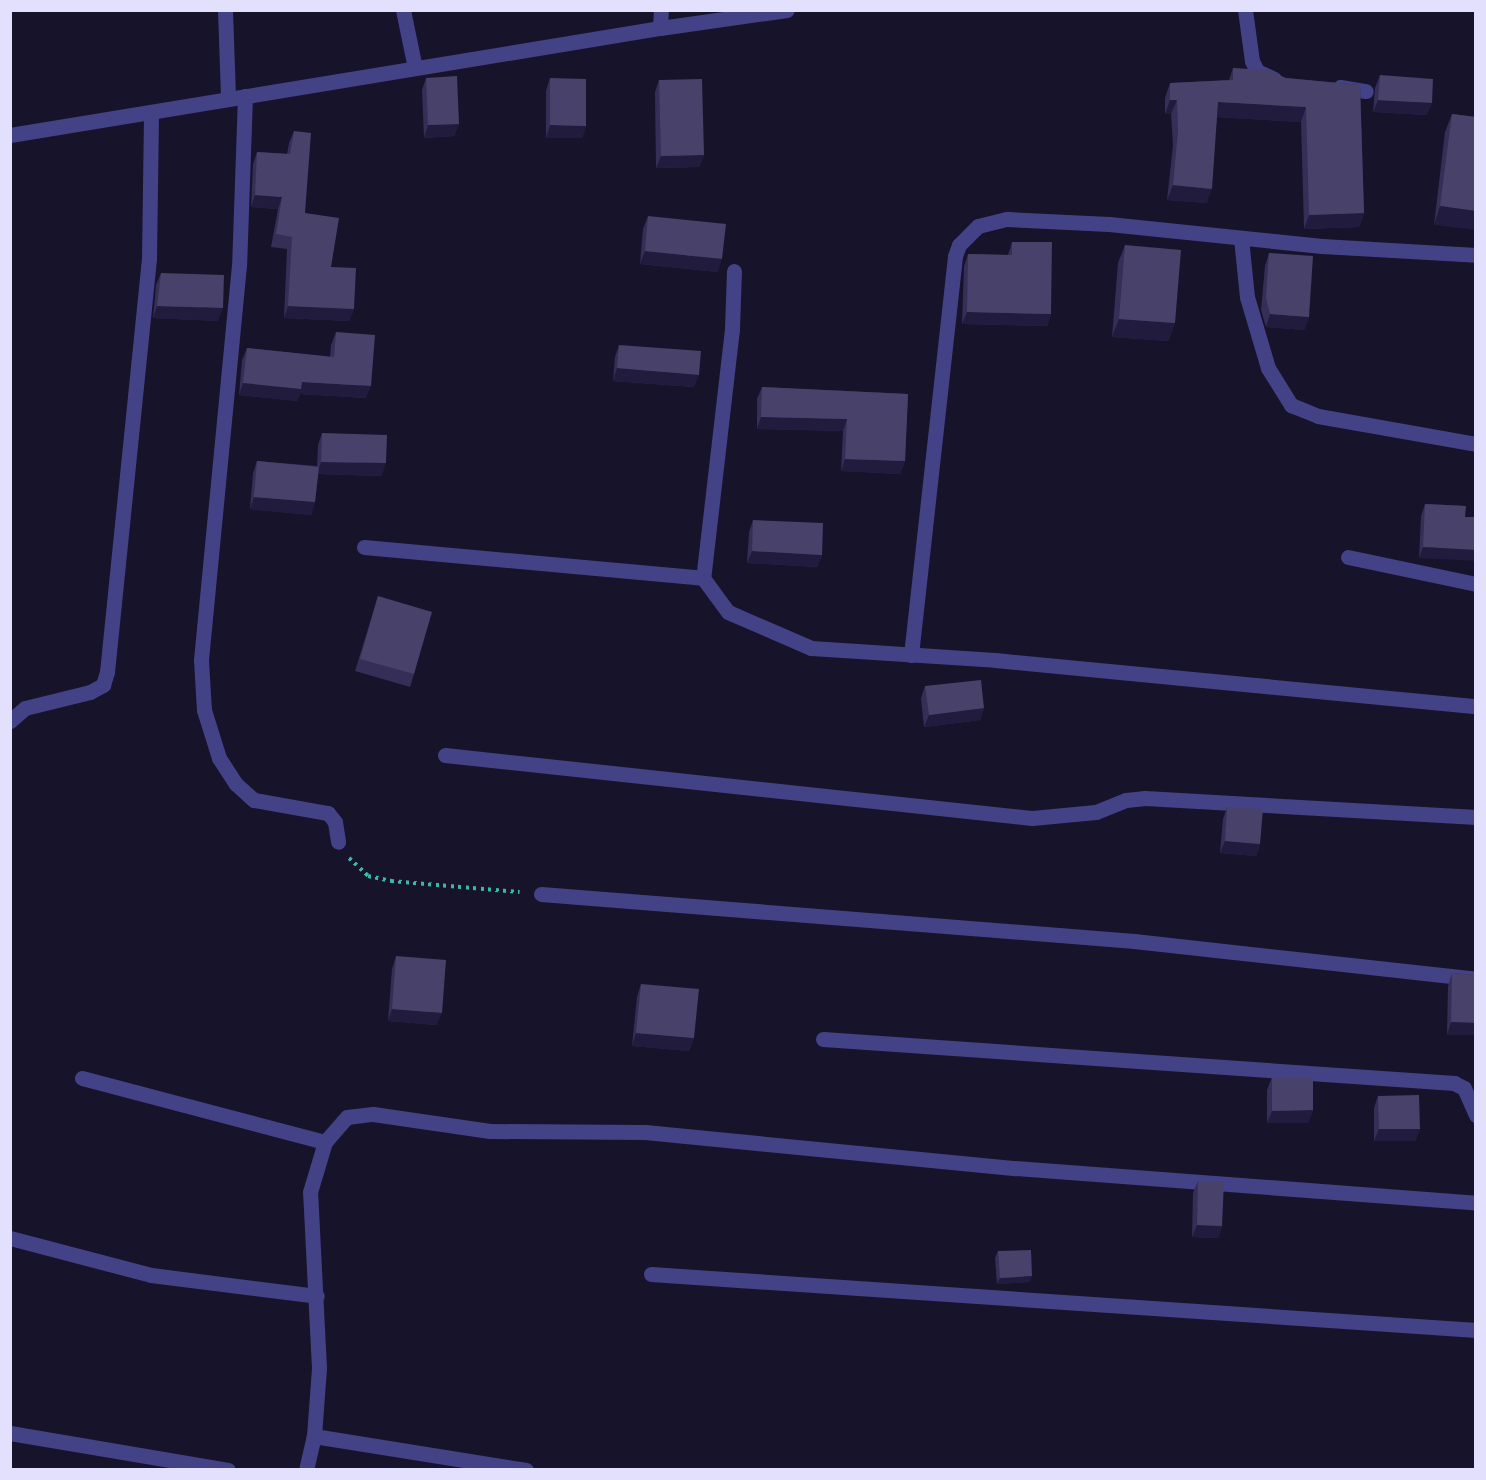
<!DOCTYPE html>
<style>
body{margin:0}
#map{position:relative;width:1486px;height:1480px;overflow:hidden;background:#17132b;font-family:Figtree,sans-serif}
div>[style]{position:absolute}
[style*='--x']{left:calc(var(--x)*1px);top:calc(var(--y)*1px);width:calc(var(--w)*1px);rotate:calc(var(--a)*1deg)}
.path>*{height:4px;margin-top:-2px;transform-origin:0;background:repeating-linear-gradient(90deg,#3ab6ab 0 3px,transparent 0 7.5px)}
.minor>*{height:15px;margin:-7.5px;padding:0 7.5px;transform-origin:7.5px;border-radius:7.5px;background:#434286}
.wall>*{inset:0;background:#352e57}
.shaded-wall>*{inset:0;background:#211b3e}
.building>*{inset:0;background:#484169}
span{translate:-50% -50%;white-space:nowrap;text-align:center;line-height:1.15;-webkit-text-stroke:6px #17132b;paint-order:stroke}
.frame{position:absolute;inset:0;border:12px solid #e2e0fd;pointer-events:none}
</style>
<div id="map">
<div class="path">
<i style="--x:349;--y:858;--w:26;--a:43"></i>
<i style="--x:368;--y:876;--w:24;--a:12"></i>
<i style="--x:391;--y:881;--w:129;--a:4.9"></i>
</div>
<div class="minor">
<i style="--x:225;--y:10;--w:88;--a:88"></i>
<i style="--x:403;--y:10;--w:59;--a:78.3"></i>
<i style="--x:1245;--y:10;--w:51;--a:82.2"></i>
<i style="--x:1252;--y:61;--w:11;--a:63"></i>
<i style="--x:1257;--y:71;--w:19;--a:25"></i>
<i style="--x:660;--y:28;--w:18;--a:-87"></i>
<i style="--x:1340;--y:87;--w:26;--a:9"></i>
<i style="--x:245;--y:96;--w:169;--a:92"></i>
<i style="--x:239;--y:265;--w:397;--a:95.5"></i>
<i style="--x:201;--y:660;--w:50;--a:86.6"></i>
<i style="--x:204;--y:710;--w:50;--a:72.6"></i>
<i style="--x:219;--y:758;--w:31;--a:57"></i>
<i style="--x:236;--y:784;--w:24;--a:42"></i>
<i style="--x:254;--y:800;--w:75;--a:10"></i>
<i style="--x:328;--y:813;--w:11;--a:52"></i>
<i style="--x:335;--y:822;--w:20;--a:81"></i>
<i style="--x:10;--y:135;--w:659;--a:-9.35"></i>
<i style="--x:660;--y:28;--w:128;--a:-8.1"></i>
<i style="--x:1241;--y:238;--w:59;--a:84.2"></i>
<i style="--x:1247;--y:297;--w:74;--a:73.5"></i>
<i style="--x:1268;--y:368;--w:44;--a:58.1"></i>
<i style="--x:1291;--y:405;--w:29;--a:22"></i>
<i style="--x:1318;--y:416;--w:160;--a:10"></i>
<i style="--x:734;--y:271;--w:58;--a:92"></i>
<i style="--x:732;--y:329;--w:251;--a:96.6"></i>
<i style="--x:703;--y:578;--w:42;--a:53.7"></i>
<i style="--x:728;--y:612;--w:90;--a:23.4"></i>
<i style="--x:811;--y:648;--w:184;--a:3.7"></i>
<i style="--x:995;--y:660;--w:483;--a:5.5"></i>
<i style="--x:364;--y:547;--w:340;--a:5.2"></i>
<i style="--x:1348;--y:557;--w:131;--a:11.9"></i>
<i style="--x:911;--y:655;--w:401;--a:-83.7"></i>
<i style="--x:955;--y:256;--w:12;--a:-70"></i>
<i style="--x:959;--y:245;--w:27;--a:-45"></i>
<i style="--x:978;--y:226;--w:30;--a:-14"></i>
<i style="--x:1007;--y:219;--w:102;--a:2.8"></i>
<i style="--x:1109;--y:224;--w:214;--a:5.9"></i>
<i style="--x:1322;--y:246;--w:154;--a:3.3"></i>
<i style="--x:10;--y:721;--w:20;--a:-41"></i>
<i style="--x:25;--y:708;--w:67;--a:-13.8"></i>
<i style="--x:90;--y:692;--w:15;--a:-28"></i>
<i style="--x:103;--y:685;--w:14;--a:-73"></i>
<i style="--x:107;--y:672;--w:415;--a:-84.2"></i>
<i style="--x:149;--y:259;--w:147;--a:-89.2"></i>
<i style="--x:445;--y:755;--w:590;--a:6.13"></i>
<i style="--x:1032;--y:818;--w:64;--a:-5.4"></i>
<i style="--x:1096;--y:812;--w:32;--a:-22"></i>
<i style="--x:1126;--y:800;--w:19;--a:-6"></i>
<i style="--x:1145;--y:798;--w:332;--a:3.3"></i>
<i style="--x:541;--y:894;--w:595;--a:4.53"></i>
<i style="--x:1134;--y:941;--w:344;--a:6.3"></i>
<i style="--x:823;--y:1039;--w:633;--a:3.99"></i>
<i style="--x:1454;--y:1083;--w:11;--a:27"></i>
<i style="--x:1464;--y:1088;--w:30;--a:66"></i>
<i style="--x:82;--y:1078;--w:251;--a:14.8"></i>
<i style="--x:10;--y:1238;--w:146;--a:14.7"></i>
<i style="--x:151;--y:1275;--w:167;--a:7.2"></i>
<i style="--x:651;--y:1274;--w:827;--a:3.88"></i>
<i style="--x:10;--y:1433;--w:221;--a:9.6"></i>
<i style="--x:306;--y:1470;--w:35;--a:-77"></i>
<i style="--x:526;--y:1470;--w:215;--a:-170.9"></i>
<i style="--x:314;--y:1436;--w:68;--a:-85.8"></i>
<i style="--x:319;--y:1368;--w:176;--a:-92.9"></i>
<i style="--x:310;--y:1192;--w:52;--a:-73.3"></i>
<i style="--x:325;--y:1142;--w:33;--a:-49"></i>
<i style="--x:347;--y:1117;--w:26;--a:-7"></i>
<i style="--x:373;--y:1114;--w:118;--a:8.3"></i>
<i style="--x:490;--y:1131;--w:155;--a:0.4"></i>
<i style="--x:645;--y:1132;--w:372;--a:5.6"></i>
<i style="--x:1015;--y:1168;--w:462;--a:4.3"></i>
</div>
<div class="wall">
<i style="clip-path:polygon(1233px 68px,1286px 78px,1360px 85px,1364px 213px,1359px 227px,1304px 229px,1301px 122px,1217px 117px,1207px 203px,1167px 200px,1173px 145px,1171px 114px,1165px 114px,1165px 98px,1170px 83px,1229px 80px)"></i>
<i style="clip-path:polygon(1380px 75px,1427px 115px,1373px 112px,1375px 88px)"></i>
<i style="clip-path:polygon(426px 78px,459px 124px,454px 136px,424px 138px,422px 90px)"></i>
<i style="clip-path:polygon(550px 78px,586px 126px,582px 138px,546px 138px,546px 91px)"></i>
<i style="clip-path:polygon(659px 80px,704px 155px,699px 167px,656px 168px,655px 92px)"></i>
<i style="clip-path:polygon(1452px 114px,1476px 117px,1434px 225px,1445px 132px)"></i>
<i style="clip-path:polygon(294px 131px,305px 213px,331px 267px,354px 309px,349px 321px,284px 318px,287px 249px,271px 247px,278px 209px,251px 207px,253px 164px,257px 152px,287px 154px,289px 143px)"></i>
<i style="clip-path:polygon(648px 216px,718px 272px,640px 264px,643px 229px)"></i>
<i style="clip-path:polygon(1012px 242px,1051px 314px,1047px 326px,962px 324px,964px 266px,968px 254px,1008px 255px)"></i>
<i style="clip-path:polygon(1125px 245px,1175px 323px,1168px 341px,1112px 337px,1118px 263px)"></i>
<i style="clip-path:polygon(1269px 253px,1309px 317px,1304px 330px,1266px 327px,1261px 310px,1265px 266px)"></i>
<i style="clip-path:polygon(161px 273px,218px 321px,153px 318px,156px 285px)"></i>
<i style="clip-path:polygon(336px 332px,366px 398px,300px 394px,297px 401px,239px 395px,242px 360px,247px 348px,330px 357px,331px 345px)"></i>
<i style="clip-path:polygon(619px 345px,694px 387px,613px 381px,615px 357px)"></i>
<i style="clip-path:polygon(762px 387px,908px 394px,905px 461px,900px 474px,841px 471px,843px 431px,757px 429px,757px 399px)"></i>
<i style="clip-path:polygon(322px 433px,382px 476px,318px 474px,315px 502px,311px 515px,250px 509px,253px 473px,257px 461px,317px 466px,318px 445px)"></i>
<i style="clip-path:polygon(1425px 504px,1466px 506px,1419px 558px,1421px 516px)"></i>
<i style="clip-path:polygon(753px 520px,822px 555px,817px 567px,747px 563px,749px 532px)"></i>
<i style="clip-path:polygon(378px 596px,414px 674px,410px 687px,355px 671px)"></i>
<i style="clip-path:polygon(925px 686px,984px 708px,980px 720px,924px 727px,921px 698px)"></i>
<i style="clip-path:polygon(1227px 807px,1260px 844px,1256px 856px,1220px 853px,1223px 819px)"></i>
<i style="clip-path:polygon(396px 956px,437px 1025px,388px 1021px,392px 969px)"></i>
<i style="clip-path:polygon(1452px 973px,1476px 975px,1447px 1035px,1448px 986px)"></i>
<i style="clip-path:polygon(641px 984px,694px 1038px,689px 1051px,632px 1046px,637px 997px)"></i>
<i style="clip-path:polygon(1272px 1077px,1313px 1110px,1308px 1123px,1267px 1123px,1267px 1090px)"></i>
<i style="clip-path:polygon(1378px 1096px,1420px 1129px,1415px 1141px,1374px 1141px,1374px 1108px)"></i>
<i style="clip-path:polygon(1198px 1181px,1222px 1226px,1218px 1238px,1192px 1237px,1193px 1193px)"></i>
<i style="clip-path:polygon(998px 1251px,1030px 1282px,997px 1284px,995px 1258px)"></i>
</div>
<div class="shaded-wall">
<i style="clip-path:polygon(1170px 100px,1177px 100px,1171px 114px,1165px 114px)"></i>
<i style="clip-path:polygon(1378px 100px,1432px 103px,1427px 115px,1373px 112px)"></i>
<i style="clip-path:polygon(1218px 102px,1306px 107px,1301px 122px,1213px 117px)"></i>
<i style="clip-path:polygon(459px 124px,454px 136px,424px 138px,428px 125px)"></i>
<i style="clip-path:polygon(550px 125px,586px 126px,582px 138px,546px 138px)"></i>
<i style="clip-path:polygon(704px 155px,699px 167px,656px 168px,661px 156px)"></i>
<i style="clip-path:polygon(1173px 185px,1212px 189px,1207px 203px,1167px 200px)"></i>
<i style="clip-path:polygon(255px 195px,282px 197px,278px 209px,251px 207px)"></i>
<i style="clip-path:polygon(1440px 206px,1476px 211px,1476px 230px,1434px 225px)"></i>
<i style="clip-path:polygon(1364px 213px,1359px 227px,1304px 229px,1309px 215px)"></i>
<i style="clip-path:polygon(645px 251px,722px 259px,718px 272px,640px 264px)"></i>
<i style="clip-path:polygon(157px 306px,223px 308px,218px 321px,153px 318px)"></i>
<i style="clip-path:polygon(288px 306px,354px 309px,349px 321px,284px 318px)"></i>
<i style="clip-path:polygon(967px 312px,1051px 314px,1047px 326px,962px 324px)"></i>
<i style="clip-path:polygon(1270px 314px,1309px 317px,1304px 330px,1266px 327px)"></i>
<i style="clip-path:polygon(1119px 319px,1175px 323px,1168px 341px,1112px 337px)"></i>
<i style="clip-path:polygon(617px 368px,699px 375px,694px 387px,613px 381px)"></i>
<i style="clip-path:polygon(302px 382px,371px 386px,366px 398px,300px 394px,297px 401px,239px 395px,243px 383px)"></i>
<i style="clip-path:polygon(761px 417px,847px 419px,843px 431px,757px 429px)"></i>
<i style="clip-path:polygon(845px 459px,905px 461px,900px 474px,841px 471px)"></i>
<i style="clip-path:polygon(321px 462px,386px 463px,382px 476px,317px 474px)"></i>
<i style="clip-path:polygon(254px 497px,315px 502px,311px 515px,250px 509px)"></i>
<i style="clip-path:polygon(1423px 547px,1476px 550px,1476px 561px,1419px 558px)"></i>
<i style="clip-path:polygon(752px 551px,822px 555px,817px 567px,747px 563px)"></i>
<i style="clip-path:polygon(984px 708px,980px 720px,924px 727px,929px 715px)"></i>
<i style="clip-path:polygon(1225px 841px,1260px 844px,1256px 856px,1220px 853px)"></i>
<i style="clip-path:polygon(392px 1009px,442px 1013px,437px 1025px,388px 1021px)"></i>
<i style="clip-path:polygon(1451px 1022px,1476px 1023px,1476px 1035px,1447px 1035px)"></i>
<i style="clip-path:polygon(636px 1033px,694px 1038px,689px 1051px,632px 1046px)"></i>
<i style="clip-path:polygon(1313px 1110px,1308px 1123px,1267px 1123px,1272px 1111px)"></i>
<i style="clip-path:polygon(1379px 1129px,1420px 1129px,1415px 1141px,1374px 1141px)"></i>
<i style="clip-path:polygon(1197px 1225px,1222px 1226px,1218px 1238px,1192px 1237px)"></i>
<i style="clip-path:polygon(1032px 1276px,1030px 1282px,997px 1284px,1000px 1278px)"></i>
</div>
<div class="building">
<i style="clip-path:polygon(1233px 68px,1267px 70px,1286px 78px,1360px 85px,1364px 213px,1309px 215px,1306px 107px,1218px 102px,1212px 189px,1173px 185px,1178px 131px,1177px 100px,1170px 100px,1170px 83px,1233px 80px)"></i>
<i style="clip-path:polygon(1380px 75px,1433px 79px,1432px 103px,1378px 100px)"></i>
<i style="clip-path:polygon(457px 76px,459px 124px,428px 125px,426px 78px)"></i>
<i style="clip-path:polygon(550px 78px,586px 79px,586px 126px,550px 125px)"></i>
<i style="clip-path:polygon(702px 79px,704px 155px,661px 156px,659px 80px)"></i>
<i style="clip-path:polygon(1452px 114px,1476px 117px,1476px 211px,1440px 206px)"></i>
<i style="clip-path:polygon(294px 131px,311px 133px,305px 213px,339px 218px,331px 267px,356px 268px,354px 309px,288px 306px,292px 237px,276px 234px,282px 197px,255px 195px,257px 152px,290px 154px)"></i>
<i style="clip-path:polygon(648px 216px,726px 224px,722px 259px,645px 251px)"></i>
<i style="clip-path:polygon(1012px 242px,1052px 242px,1051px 314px,967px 312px,968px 254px,1012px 255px)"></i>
<i style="clip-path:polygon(1125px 245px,1181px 250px,1175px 323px,1119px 319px)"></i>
<i style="clip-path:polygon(1269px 253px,1313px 256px,1309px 317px,1270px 314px,1266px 298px)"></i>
<i style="clip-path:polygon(161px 273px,224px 275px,223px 308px,157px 306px)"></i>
<i style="clip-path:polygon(336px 332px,375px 335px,371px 386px,302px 382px,301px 389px,243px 383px,247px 348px,334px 357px)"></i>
<i style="clip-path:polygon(619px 345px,701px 351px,699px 375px,617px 368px)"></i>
<i style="clip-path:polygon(762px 387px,908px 394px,905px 461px,845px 459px,847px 419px,761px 417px)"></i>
<i style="clip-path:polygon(322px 433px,387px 435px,386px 463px,321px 462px)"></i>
<i style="clip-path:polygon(257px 461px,319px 467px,315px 502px,254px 497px)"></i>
<i style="clip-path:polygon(1425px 504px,1466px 506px,1465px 517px,1476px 517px,1476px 550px,1423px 547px)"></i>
<i style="clip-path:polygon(753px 520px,823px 523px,822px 555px,752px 551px)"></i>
<i style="clip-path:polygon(378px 596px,432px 612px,414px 674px,360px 659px)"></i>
<i style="clip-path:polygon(981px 680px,984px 708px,929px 715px,925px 686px)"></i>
<i style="clip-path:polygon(1227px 807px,1263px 809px,1260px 844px,1225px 841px)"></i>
<i style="clip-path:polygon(396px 956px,446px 960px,442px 1013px,392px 1009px)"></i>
<i style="clip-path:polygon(1452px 973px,1476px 975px,1476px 1023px,1451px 1022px)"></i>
<i style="clip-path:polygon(641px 984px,699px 989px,694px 1038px,636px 1033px)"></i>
<i style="clip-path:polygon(1272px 1077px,1313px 1077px,1313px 1110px,1272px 1111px)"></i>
<i style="clip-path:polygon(1419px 1095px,1420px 1129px,1379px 1129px,1378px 1096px)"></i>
<i style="clip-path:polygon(1198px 1181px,1224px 1181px,1222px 1226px,1197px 1225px)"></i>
<i style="clip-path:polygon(1031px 1250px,1032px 1276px,1000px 1278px,998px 1251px)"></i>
</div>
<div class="frame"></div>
</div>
